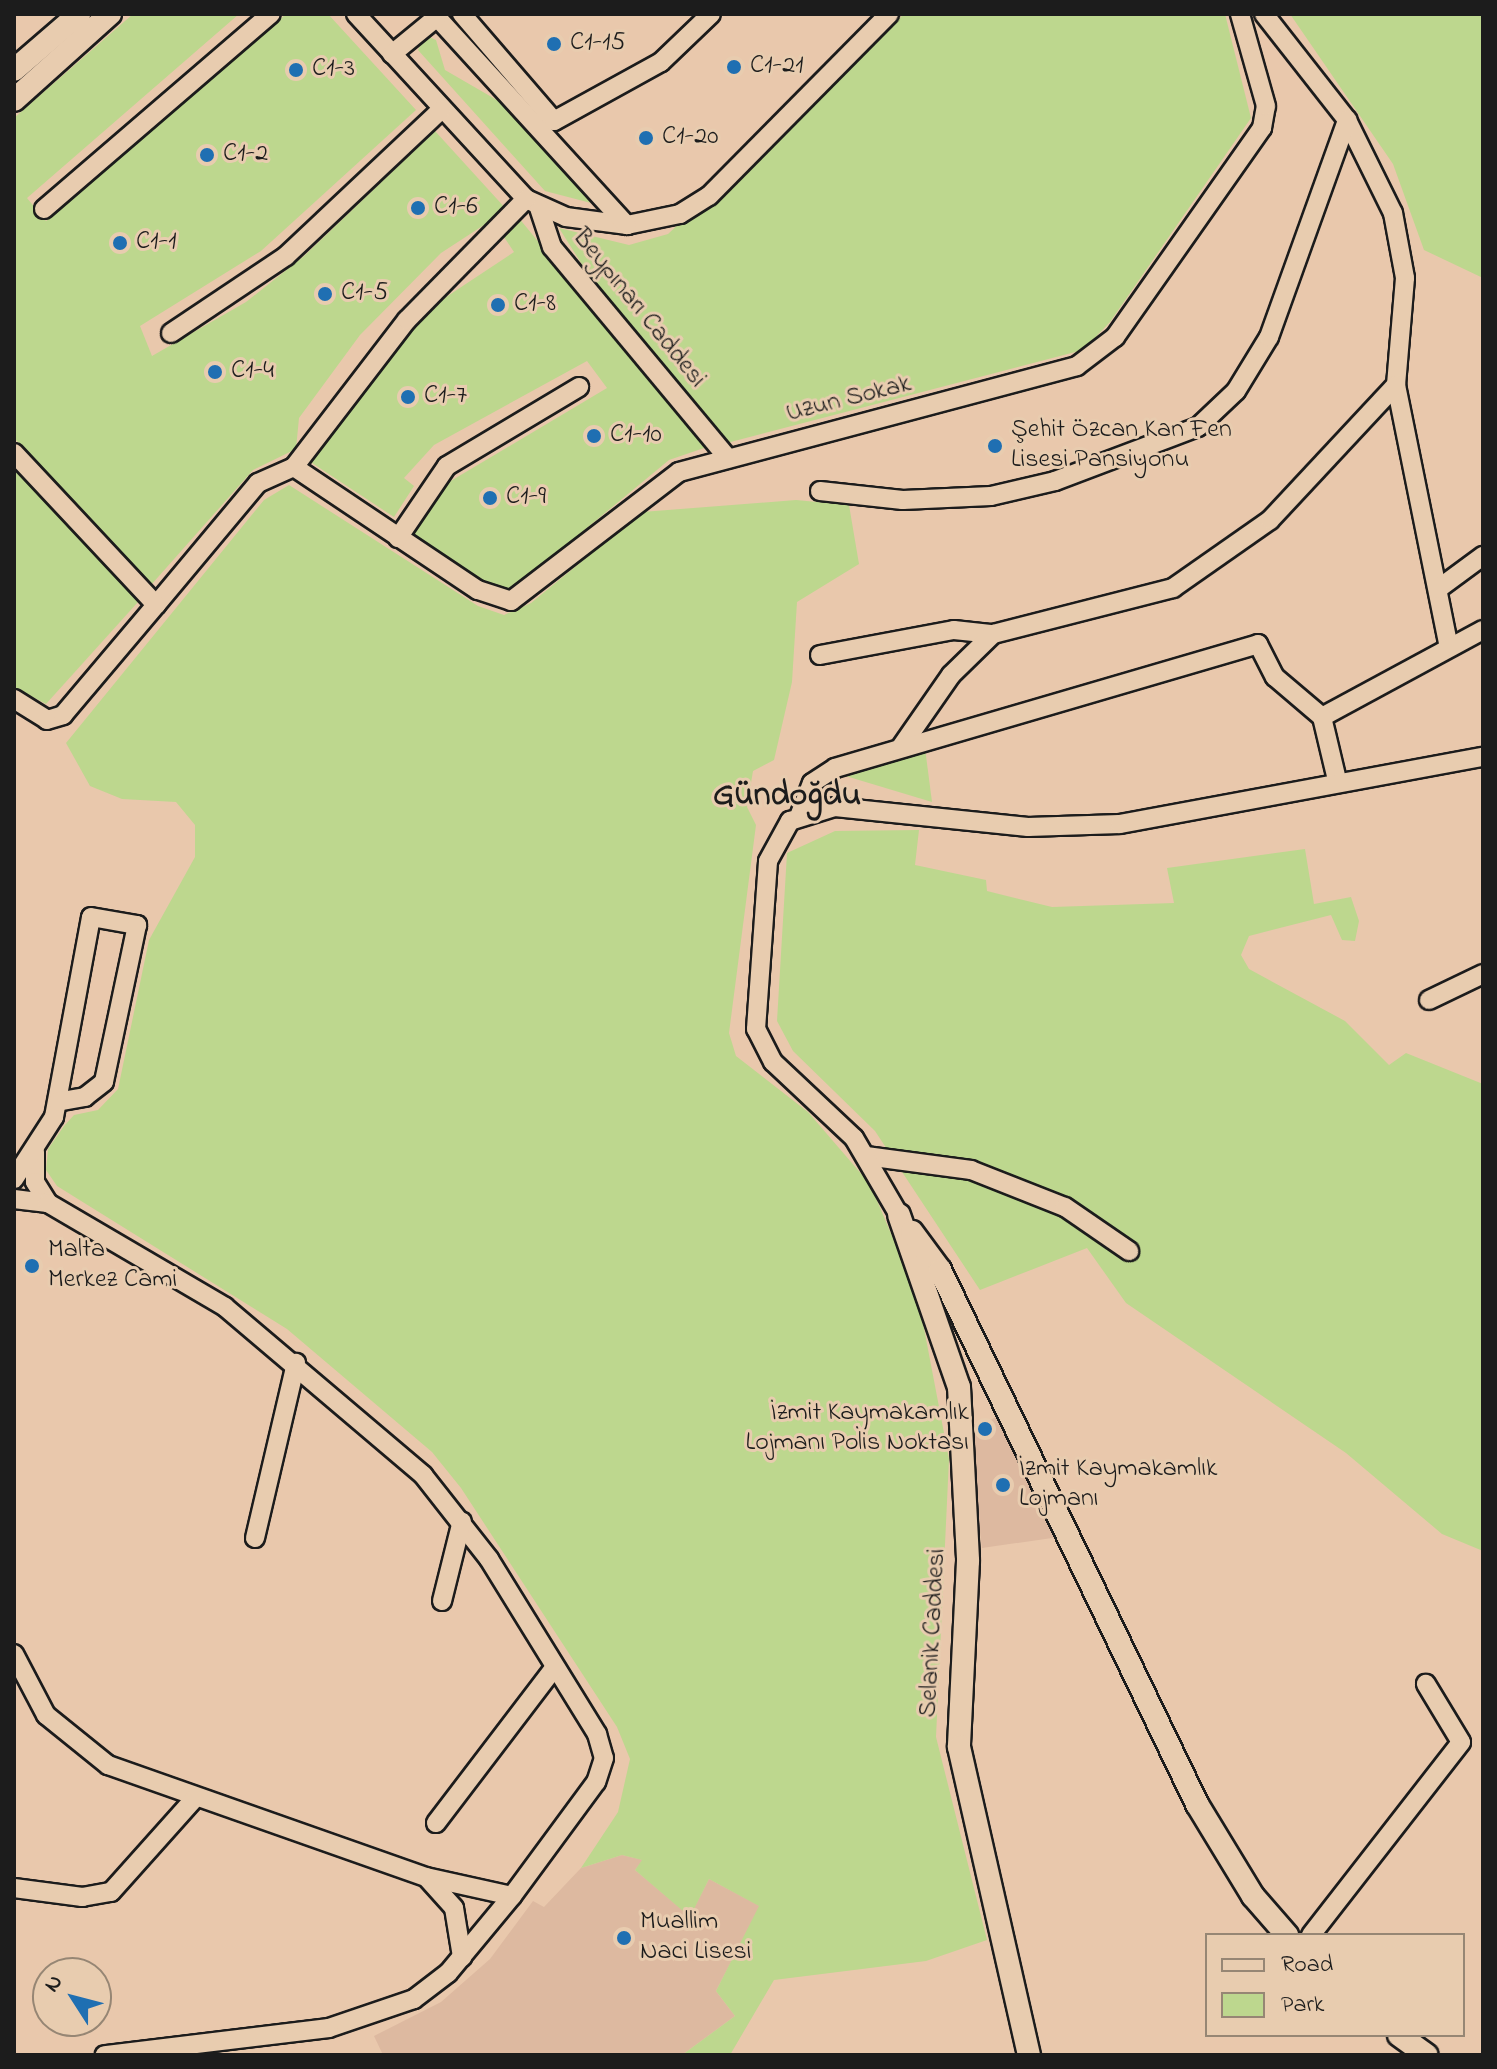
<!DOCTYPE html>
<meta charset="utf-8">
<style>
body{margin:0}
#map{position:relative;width:1497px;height:2069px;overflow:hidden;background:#e9c8ac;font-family:"Indie Flower",sans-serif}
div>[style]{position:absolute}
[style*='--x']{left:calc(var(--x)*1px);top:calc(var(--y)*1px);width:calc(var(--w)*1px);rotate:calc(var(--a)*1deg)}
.built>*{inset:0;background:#ddb9a0}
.green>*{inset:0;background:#bdd78e}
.roads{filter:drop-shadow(2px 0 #1c1c1c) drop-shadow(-2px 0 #1c1c1c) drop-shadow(0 2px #1c1c1c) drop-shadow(0 -2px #1c1c1c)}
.minor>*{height:18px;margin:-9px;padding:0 9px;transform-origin:9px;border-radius:9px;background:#e8ccaf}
.major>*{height:22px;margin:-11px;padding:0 11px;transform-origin:11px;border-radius:11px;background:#e8ccaf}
.dots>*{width:22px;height:22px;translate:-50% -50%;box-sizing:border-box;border:4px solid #e8ccaf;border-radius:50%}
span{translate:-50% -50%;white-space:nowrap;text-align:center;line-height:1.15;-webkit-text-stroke:6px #e8ccaf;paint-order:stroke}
.poi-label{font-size:26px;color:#1c1c1c}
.left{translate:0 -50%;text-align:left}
.right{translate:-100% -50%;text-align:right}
.street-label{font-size:26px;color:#1c1c1c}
.district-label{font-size:34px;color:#1c1c1c;font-weight:700}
.frame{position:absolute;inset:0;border:16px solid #1c1c1c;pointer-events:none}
.legend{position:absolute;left:1205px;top:1933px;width:260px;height:104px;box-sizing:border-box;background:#e8ccaf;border:2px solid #968674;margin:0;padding:10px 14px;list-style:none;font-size:24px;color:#1c1c1c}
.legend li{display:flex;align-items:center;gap:16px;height:40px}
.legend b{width:40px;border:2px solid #968674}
.north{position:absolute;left:32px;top:1957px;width:80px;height:80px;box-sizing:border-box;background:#e8ccaf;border:2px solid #968674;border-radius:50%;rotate:306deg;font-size:22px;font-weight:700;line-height:32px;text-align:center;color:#1c1c1c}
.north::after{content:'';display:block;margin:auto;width:28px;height:36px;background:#1f6fb2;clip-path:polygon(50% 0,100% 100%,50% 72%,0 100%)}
</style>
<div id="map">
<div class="built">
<i style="clip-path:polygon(998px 1416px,1059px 1537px,982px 1548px,967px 1432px)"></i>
<i style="clip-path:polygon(622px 1855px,643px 1860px,635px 1870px,690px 1916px,709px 1879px,760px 1906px,716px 1991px,735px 2016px,682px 2055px,383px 2055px,374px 2036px,441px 2002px,490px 1959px,533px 1901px,544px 1907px,581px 1868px)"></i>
</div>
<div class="green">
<i style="clip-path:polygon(133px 14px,239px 14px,27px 198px,46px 221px,286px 14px,328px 14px,416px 110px,261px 251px,140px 326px,152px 356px,246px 302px,304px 256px,435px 131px,507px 210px,441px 253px,360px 335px,299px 418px,296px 449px,253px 470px,151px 585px,14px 438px,14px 118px)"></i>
<i style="clip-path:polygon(904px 14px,1225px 14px,1251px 118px,1110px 322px,1083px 350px,723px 444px,607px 304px,559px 228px,629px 245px,668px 234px)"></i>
<i style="clip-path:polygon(1290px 14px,1483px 14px,1483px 278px,1424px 250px,1393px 164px)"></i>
<i style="clip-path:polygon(425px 35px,436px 40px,445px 70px,502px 103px,591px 203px,545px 191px,418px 50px)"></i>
<i style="clip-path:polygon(518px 217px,707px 447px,669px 460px,512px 590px,485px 584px,413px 536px,449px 482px,607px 388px,587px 361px,434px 445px,404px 478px,414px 486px,394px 517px,309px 461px,431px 307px,514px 252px,504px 237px,476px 251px)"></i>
<i style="clip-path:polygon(14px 468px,138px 602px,46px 704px,14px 687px)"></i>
<i style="clip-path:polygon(289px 485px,478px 606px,504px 615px,531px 603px,642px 512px,796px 500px,849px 505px,859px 564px,797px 602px,792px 682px,774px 760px,753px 771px,747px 807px,756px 825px,729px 1033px,736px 1056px,808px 1112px,870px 1184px,918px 1297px,949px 1459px,936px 1737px,987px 1940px,926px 1961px,774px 1980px,730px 2055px,682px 2055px,735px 2016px,716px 1991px,759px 1906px,709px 1879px,690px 1917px,635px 1870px,642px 1860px,622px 1855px,581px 1868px,618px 1812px,630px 1759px,617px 1727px,461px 1488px,432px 1452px,287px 1329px,57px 1186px,46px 1170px,48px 1149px,64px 1126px,74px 1115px,98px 1110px,118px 1089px,149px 940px,195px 857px,195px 825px,176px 802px,122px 799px,90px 786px,66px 743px,264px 500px)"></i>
<i style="clip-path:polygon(925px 748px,932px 802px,839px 774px)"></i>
<i style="clip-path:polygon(919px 830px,915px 865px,986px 880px,987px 891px,1052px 907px,1174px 903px,1167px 868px,1305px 849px,1314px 904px,1351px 897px,1359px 921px,1355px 941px,1342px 940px,1331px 915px,1249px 936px,1241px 955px,1249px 969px,1345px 1021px,1389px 1065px,1406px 1053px,1483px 1084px,1483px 1551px,1442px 1534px,1346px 1453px,1126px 1303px,1087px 1248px,980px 1290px,875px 1131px,793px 1051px,777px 1021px,787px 853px,835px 831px)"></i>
</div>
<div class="roads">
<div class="minor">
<i style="--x:356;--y:14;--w:251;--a:47.4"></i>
<i style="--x:526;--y:199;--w:44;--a:24.2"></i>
<i style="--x:566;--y:217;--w:62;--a:7.5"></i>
<i style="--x:627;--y:225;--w:54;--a:-11.7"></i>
<i style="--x:680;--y:214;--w:34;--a:-32"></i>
<i style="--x:709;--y:196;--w:256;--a:-45.3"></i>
<i style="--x:434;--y:14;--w:286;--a:47.6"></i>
<i style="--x:462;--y:14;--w:141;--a:49.3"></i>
<i style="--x:554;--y:121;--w:122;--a:-28.9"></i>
<i style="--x:661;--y:62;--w:69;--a:-43.8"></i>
<i style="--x:1264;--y:14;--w:135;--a:51.9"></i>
<i style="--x:1347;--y:120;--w:104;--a:63.7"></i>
<i style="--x:1393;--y:213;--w:66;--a:79.5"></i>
<i style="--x:1405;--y:278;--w:107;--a:94.8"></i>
<i style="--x:1396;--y:385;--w:267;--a:78.6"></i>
<i style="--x:392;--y:54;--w:58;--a:-39.4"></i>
<i style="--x:539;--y:208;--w:41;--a:71.6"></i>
<i style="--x:552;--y:247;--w:275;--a:50.2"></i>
<i style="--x:44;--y:209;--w:299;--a:-40.7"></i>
<i style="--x:171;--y:333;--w:138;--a:-33.8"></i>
<i style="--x:286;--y:256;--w:214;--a:-43.3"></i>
<i style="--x:14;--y:453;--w:208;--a:46.9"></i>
<i style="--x:156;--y:605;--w:159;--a:-50.1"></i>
<i style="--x:258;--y:483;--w:39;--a:-24"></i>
<i style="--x:294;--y:467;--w:185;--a:-52.5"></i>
<i style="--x:407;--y:320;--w:170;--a:-45.5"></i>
<i style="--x:294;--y:467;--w:221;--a:33.8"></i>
<i style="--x:478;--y:590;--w:35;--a:18"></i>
<i style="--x:511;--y:601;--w:212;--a:-37.5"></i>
<i style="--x:679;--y:472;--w:412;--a:-14.9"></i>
<i style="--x:1077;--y:366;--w:48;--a:-37.3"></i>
<i style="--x:1115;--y:337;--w:256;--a:-54.9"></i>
<i style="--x:1262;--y:128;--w:22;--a:-80"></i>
<i style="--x:1266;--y:106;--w:96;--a:-105.8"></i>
<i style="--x:820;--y:491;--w:83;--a:6.2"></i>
<i style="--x:903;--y:500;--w:88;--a:-2.6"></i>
<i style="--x:991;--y:496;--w:66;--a:-13.2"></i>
<i style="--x:1055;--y:481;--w:153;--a:-20.7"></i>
<i style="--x:1198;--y:427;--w:52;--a:-43.5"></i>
<i style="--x:1236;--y:391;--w:63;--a:-58.6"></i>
<i style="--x:1269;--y:337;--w:231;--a:-70.2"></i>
<i style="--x:398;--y:538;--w:87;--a:-55.8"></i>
<i style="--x:447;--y:466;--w:154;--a:-30.9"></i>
<i style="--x:1438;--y:589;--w:56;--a:-36.3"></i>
<i style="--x:820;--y:655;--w:136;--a:-10.6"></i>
<i style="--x:954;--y:630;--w:39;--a:6"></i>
<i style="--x:993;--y:634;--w:186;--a:-14.3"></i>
<i style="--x:1173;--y:588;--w:118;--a:-35"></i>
<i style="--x:1270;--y:520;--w:185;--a:-47"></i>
<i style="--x:14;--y:699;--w:39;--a:32"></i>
<i style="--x:47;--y:720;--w:17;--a:-17"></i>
<i style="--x:63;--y:715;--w:144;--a:-49.8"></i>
<i style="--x:1322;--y:717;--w:183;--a:-28.4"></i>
<i style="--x:901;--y:747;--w:88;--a:-55.2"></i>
<i style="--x:951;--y:675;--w:59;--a:-44.3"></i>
<i style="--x:800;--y:814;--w:33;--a:-69"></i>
<i style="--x:812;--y:783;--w:27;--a:-33"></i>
<i style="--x:835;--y:768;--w:441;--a:-16.3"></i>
<i style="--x:1258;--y:644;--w:37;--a:63"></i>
<i style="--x:1275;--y:677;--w:62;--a:40.4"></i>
<i style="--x:1322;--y:717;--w:65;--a:76.6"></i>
<i style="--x:1429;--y:1000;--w:60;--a:-25.7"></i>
<i style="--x:35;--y:1152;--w:30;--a:90"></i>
<i style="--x:35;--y:1182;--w:25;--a:58"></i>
<i style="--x:866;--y:1156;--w:106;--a:7.6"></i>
<i style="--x:971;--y:1170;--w:101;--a:21.5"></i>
<i style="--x:1065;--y:1207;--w:78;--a:34.5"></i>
<i style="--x:14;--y:1179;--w:74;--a:-57.2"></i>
<i style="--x:54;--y:1117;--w:203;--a:-79.5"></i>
<i style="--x:91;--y:917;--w:47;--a:9.9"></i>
<i style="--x:137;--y:925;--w:160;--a:101.9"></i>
<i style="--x:104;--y:1082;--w:24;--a:142"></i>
<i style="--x:85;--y:1097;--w:27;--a:170"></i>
<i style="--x:14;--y:1199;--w:34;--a:7"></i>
<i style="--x:48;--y:1203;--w:205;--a:30.4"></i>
<i style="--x:225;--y:1307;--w:260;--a:40.3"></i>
<i style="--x:423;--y:1475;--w:107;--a:51.8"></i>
<i style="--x:489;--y:1559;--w:206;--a:58.3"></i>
<i style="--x:597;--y:1734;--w:25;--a:74"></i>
<i style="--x:604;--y:1758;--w:25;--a:108"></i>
<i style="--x:596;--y:1782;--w:142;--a:126.4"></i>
<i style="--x:512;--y:1896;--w:100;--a:129.7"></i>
<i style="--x:448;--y:1973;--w:43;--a:142.6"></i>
<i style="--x:414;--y:1999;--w:90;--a:161.2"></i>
<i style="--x:329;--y:2028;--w:226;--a:173.1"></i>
<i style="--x:899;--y:1215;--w:89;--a:-120.3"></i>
<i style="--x:854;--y:1138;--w:111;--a:-136.8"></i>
<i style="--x:773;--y:1062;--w:37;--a:-117"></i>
<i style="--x:756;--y:1029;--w:168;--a:-85.9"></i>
<i style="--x:768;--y:861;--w:46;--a:-61.2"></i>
<i style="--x:790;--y:821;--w:47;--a:-17.3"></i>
<i style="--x:835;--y:807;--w:194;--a:5.9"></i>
<i style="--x:1028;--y:827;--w:92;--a:-1.9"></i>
<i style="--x:1120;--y:824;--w:369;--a:-10.5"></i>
<i style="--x:255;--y:1538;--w:180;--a:-76.8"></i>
<i style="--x:442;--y:1601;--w:82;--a:-76"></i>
<i style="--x:14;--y:1654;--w:69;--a:62.3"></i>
<i style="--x:46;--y:1715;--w:80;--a:38.9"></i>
<i style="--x:108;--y:1765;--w:337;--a:19.4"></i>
<i style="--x:426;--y:1877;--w:88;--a:12.5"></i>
<i style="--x:436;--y:1823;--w:196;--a:-52.7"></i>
<i style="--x:428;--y:1879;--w:39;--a:48"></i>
<i style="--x:454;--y:1908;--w:50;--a:80.7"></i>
<i style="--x:14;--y:1888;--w:69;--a:7.5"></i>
<i style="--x:82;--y:1897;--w:29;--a:-10"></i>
<i style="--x:111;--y:1892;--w:126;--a:-48.2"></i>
<i style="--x:1311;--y:1935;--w:244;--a:-52.1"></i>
<i style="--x:1461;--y:1742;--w:68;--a:-121.1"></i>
</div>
<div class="major">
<i style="--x:14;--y:70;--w:86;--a:-40.7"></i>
<i style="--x:14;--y:100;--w:129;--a:-41.9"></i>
<i style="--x:899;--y:1215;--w:182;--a:70.8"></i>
<i style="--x:959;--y:1387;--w:174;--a:87"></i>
<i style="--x:968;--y:1561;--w:186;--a:92.8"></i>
<i style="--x:959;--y:1747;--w:316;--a:77.2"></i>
<i style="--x:912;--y:1232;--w:47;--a:53.6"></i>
<i style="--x:940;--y:1270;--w:593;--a:64.3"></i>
<i style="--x:1197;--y:1804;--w:108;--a:58.7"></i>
<i style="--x:1253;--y:1896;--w:52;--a:48.9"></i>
<i style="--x:1399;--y:2035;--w:34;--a:36"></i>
</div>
</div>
<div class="dots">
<i style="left:554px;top:44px;background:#1f6fb2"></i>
<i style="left:734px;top:67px;background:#1f6fb2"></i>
<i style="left:296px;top:70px;background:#1f6fb2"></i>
<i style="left:646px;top:138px;background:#1f6fb2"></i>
<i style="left:207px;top:155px;background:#1f6fb2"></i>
<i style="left:418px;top:208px;background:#1f6fb2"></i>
<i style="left:120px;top:243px;background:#1f6fb2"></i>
<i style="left:325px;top:294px;background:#1f6fb2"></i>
<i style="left:498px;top:305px;background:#1f6fb2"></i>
<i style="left:215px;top:372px;background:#1f6fb2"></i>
<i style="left:408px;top:397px;background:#1f6fb2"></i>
<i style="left:594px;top:436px;background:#1f6fb2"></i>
<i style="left:995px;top:446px;background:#1f6fb2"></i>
<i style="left:490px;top:498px;background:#1f6fb2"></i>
<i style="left:32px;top:1266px;background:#1f6fb2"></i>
<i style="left:985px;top:1429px;background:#1f6fb2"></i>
<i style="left:1003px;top:1485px;background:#1f6fb2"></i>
<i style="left:624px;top:1938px;background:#1f6fb2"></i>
</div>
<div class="poi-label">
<span class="left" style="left:570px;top:44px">C1-15</span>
<span class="left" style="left:750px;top:67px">C1-21</span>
<span class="left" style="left:312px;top:70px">C1-3</span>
<span class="left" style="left:662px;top:138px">C1-20</span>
<span class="left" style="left:223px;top:155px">C1-2</span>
<span class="left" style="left:434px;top:208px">C1-6</span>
<span class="left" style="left:136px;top:243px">C1-1</span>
<span class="left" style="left:341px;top:294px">C1-5</span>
<span class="left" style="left:514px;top:305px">C1-8</span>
<span class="left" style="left:231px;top:372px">C1-4</span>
<span class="left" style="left:424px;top:397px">C1-7</span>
<span class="left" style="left:1011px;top:446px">Şehit Özcan Kan Fen<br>Lisesi Pansiyonu</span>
<span class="left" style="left:610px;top:436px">C1-10</span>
<span class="left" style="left:506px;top:498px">C1-9</span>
<span class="left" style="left:48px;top:1266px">Malta<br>Merkez Cami</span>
<span class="right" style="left:969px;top:1429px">İzmit Kaymakamlık<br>Lojmanı Polis Noktası</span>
<span class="left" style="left:1019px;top:1485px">İzmit Kaymakamlık<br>Lojmanı</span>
<span class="left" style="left:640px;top:1938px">Muallim<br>Naci Lisesi</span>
</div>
<div class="street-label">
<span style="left:638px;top:309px;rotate:51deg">Beypınarı Caddesi</span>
<span style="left:849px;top:400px;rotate:-14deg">Uzun Sokak</span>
<span style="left:934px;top:1633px;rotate:-87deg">Selanik Caddesi</span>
</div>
<div class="district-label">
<span style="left:787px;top:797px">Gündoğdu</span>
</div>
<div class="frame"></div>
<ul class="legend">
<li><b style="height:10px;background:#e8ccaf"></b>Road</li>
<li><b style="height:22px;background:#bdd78e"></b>Park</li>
</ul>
<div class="north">N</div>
</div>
